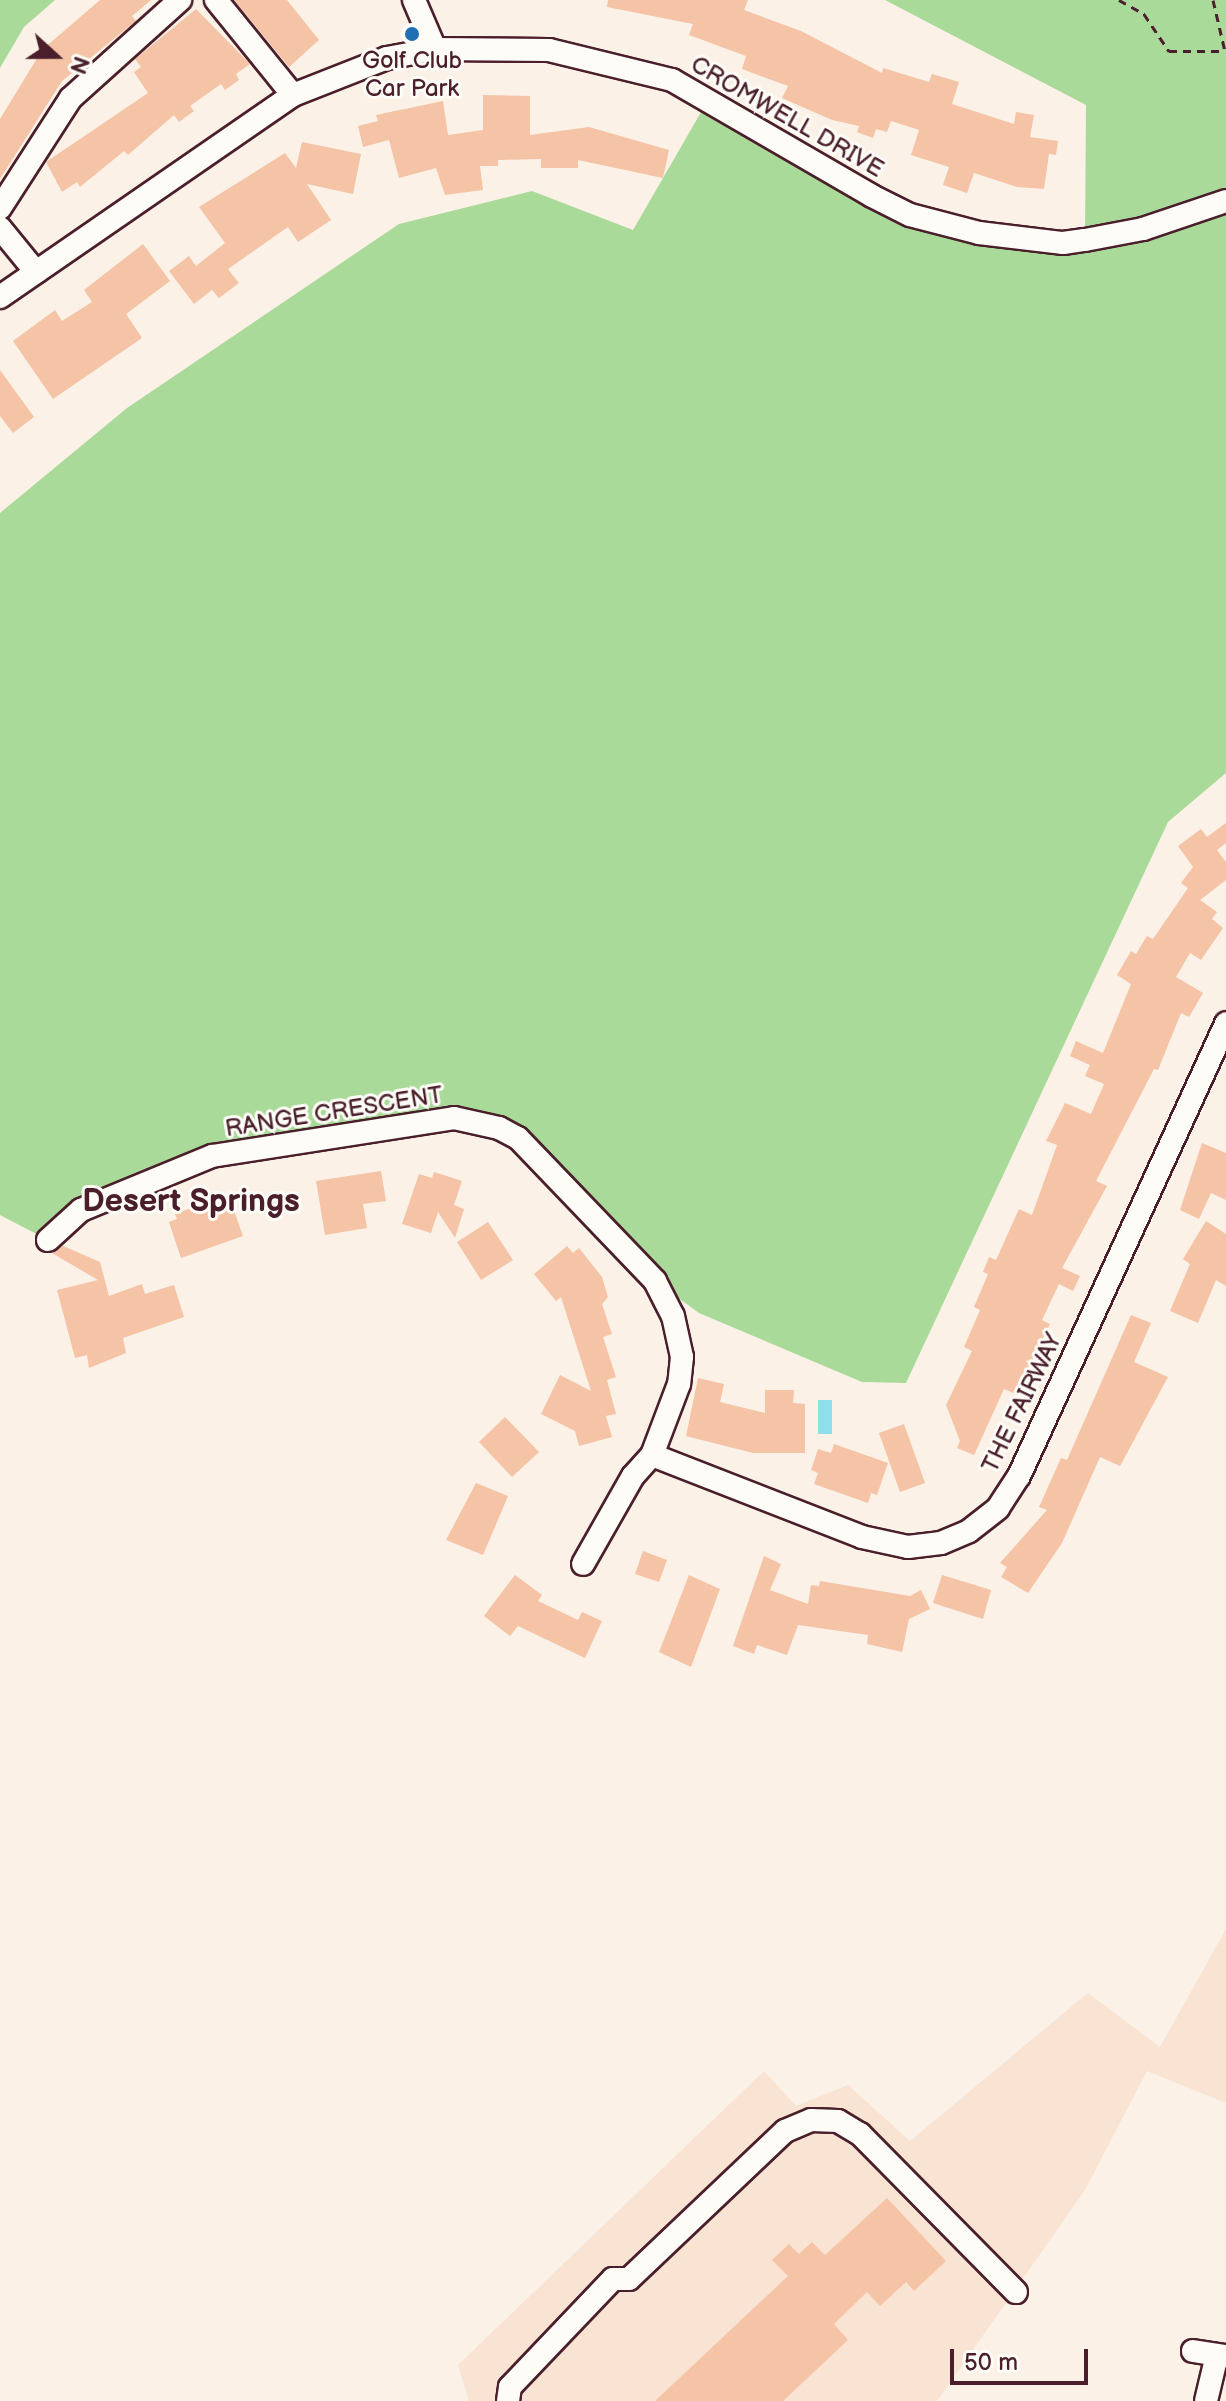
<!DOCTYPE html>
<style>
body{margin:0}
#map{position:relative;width:1226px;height:2401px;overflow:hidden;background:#fbf1e7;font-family:"Balsamiq Sans",sans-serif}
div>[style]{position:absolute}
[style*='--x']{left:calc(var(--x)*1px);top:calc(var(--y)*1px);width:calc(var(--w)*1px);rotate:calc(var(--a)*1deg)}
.built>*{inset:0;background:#f9e3d3}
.green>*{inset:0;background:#aada9a}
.water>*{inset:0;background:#90dfec}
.building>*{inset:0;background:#f5c3a5}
.path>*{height:3px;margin-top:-1.5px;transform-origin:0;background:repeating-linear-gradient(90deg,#4a1f2b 0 8px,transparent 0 14px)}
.roads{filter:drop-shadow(2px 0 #4a1f2b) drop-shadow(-2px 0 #4a1f2b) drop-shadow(0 2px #4a1f2b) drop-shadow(0 -2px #4a1f2b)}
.minor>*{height:22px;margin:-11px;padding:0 11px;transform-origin:11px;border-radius:11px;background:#fdfcf7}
.dots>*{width:22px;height:22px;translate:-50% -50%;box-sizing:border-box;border:4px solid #fdfcf7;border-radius:50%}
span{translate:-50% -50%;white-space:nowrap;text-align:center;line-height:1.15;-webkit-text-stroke:6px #fdfcf7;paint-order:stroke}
.poi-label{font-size:24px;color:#4a1f2b}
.street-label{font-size:24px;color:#4a1f2b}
.district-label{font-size:32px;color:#4a1f2b;font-weight:700}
.north{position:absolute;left:16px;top:16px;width:80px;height:80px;-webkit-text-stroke:6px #fdfcf7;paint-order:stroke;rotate:111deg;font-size:22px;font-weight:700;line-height:32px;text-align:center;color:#4a1f2b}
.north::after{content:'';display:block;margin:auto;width:28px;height:36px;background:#4a1f2b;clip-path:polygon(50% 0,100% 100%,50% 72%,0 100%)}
.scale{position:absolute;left:950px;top:2349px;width:138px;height:36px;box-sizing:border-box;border:4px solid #4a1f2b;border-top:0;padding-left:10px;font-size:24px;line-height:28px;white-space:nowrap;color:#4a1f2b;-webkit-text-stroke:6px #fdfcf7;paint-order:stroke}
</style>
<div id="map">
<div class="built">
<i style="clip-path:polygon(1226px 1929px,1226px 2103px,1147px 2071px,1085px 2190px,937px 2401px,469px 2401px,458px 2365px,764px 2071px,796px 2106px,848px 2085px,910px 2141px,1088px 1993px,1160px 2047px)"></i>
</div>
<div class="green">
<i style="clip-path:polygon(0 0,55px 0,24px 27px,0 68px)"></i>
<i style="clip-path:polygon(885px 0,1226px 0,1226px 773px,1168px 822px,906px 1383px,862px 1382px,699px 1313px,655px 1281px,531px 1149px,485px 1124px,176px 1169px,48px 1240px,0 1215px,0 513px,127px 408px,399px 224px,532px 191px,633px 230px,708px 100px,910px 215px,1085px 240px,1086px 105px)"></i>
</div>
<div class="water">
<i style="clip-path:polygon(818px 1400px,832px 1400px,832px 1434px,818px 1434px)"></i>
</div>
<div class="building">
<i style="clip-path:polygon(100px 0,151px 0,132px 16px,136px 21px,62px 81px,0 179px,0 119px,42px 50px)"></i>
<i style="clip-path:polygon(234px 0,287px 0,319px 40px,289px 67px)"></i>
<i style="clip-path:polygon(608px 0,748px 0,744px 10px,801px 31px,882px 73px,883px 68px,929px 82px,932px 74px,959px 82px,952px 104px,1014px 124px,1016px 112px,1034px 115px,1030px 137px,1058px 141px,1056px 155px,1049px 154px,1044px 189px,1017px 187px,974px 173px,967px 193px,943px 185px,949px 167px,911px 155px,919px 130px,891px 121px,887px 132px,876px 129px,873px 138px,857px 132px,859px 126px,832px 120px,782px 98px,788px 86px,742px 69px,746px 56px,689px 35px,693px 24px,607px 7px)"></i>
<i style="clip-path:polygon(196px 9px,250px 64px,236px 74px,239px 80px,225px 90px,221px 84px,190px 106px,194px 111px,179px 122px,174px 115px,128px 155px,124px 151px,80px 187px,77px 182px,62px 192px,46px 162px,148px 93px,134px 72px,141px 67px,135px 59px)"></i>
<i style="clip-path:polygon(483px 95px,530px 96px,530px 135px,589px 127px,669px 150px,663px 178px,578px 160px,578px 168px,541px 168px,541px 159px,498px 160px,498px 166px,480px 166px,483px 190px,445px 195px,436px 168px,399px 178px,389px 140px,363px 147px,358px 126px,378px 121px,376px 115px,443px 101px,448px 135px,483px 130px)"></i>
<i style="clip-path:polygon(302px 142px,361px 154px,353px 194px,307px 184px,331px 220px,298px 242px,288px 227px,228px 269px,239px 283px,219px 298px,212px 290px,194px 304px,169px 271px,189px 256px,196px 266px,225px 243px,199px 207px,285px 153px,296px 168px)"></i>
<i style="clip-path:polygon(143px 244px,170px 281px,126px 314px,142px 338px,53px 399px,13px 341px,55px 310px,62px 321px,92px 302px,84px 290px)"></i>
<i style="clip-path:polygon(0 370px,34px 417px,13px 433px,0 416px)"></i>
<i style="clip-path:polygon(1226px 823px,1226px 843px,1217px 850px,1226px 862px,1226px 880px,1200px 900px,1217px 912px,1212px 919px,1223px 928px,1201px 960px,1190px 953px,1176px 977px,1203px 993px,1189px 1017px,1181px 1013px,1158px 1070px,1154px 1069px,1096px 1181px,1107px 1186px,1062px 1268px,1080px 1276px,1073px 1291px,1059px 1284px,1042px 1320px,1050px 1324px,1016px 1394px,1004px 1389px,974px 1455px,957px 1448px,960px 1441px,946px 1405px,972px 1351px,964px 1347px,980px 1310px,974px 1307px,988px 1274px,983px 1272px,989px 1257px,996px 1260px,1019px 1209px,1032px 1215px,1057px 1145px,1046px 1141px,1065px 1103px,1091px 1114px,1104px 1084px,1085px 1076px,1090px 1065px,1070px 1056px,1076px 1041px,1103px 1053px,1131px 984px,1117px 975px,1131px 951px,1136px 954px,1147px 936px,1153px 939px,1188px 888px,1181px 883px,1193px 867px,1178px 846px,1201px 829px,1207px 837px)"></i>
<i style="clip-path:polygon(1202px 1143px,1226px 1153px,1226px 1200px,1211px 1193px,1199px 1219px,1180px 1210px)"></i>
<i style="clip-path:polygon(381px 1171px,386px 1201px,363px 1204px,367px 1228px,325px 1235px,316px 1181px)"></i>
<i style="clip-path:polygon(434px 1172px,462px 1181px,454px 1205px,464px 1209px,455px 1238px,438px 1212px,431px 1233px,402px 1224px,419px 1174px,432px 1178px)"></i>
<i style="clip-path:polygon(228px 1194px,243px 1236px,181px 1258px,169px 1222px,177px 1219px,175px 1214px)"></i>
<i style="clip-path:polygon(1206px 1221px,1226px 1234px,1226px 1286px,1216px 1280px,1198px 1323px,1170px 1311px,1190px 1264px,1183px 1259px)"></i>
<i style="clip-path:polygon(488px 1222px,513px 1260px,481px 1280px,457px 1242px)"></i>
<i style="clip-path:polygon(63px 1246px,100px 1262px,109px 1296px,142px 1284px,145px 1294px,174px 1285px,184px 1317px,123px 1338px,126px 1353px,89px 1368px,87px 1355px,75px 1358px,57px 1290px,98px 1280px,52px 1253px)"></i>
<i style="clip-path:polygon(567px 1246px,573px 1253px,579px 1248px,602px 1277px,608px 1297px,602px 1304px,612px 1334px,603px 1337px,616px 1377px,607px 1380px,616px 1414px,606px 1416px,612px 1437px,579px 1446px,575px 1431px,541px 1414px,560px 1375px,591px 1391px,561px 1297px,556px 1301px,534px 1274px)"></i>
<i style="clip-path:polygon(1131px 1315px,1151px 1323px,1134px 1362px,1168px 1377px,1120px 1466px,1100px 1457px,1062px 1543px,1028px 1593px,1001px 1577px,1007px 1567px,1000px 1563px,1047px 1510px,1039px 1507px,1061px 1458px,1067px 1460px)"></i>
<i style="clip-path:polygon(698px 1378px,724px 1384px,720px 1402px,765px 1413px,765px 1390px,794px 1390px,793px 1403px,805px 1404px,805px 1453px,753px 1453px,686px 1436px)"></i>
<i style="clip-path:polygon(505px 1417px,539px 1452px,512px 1477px,479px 1442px)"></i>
<i style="clip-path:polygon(904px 1424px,925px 1483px,900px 1492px,879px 1433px)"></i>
<i style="clip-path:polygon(834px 1444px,888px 1463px,877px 1495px,871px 1493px,868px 1503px,814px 1484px,818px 1473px,811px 1470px,818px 1449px,831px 1453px)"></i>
<i style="clip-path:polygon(476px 1483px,508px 1496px,483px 1555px,446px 1540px)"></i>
<i style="clip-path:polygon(643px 1551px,667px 1560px,659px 1582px,635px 1574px)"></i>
<i style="clip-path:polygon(764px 1556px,781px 1564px,770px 1590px,808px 1604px,811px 1585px,819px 1586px,820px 1581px,910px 1596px,921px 1590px,930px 1609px,909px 1619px,902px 1652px,867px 1644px,868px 1635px,798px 1625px,787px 1655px,757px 1645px,754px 1654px,733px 1646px)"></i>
<i style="clip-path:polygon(515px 1575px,542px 1595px,538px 1601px,578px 1620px,582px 1612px,602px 1621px,585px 1658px,518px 1626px,510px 1636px,484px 1616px)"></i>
<i style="clip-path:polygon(689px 1575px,720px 1589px,691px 1667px,659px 1652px)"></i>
<i style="clip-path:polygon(942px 1575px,991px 1590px,983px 1619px,933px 1603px)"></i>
<i style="clip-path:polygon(887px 2198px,946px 2261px,914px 2291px,906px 2282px,880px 2306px,867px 2292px,834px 2324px,848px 2340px,783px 2401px,655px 2401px,788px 2276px,772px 2260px,789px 2244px,799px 2254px,812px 2242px,825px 2255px)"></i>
</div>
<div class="path">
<i style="--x:1119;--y:0;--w:29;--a:29"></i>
<i style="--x:1144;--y:14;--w:45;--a:56"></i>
<i style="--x:1169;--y:51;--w:56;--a:0"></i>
<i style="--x:1213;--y:0;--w:52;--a:76.8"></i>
</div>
<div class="roads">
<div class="minor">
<i style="--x:216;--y:0;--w:122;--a:51"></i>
<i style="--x:414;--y:0;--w:53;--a:66.8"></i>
<i style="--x:0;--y:208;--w:131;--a:-57.2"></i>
<i style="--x:71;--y:98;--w:147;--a:-42"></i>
<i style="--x:0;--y:228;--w:57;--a:50.7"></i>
<i style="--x:0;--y:297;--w:356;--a:-34.6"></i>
<i style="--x:293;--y:95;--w:101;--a:-21.5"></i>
<i style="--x:387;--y:58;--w:49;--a:-10.6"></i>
<i style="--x:435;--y:49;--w:114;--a:0.5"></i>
<i style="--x:549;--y:50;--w:127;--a:13.7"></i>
<i style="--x:672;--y:80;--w:231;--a:30.1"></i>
<i style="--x:872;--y:196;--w:42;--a:26.6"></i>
<i style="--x:910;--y:215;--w:71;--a:14.6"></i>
<i style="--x:979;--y:233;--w:85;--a:6.8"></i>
<i style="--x:1063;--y:243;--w:22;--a:-8"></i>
<i style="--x:1085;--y:240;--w:59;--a:-10.7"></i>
<i style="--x:1143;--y:229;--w:88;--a:-18.6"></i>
<i style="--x:48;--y:1240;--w:45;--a:-42.3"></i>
<i style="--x:81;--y:1210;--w:142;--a:-22.4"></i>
<i style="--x:212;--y:1156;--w:245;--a:-8.9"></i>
<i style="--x:454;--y:1118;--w:46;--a:12.5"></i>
<i style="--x:499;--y:1128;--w:21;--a:28"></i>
<i style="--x:518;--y:1138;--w:198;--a:46.2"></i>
<i style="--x:655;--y:1281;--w:39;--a:63"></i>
<i style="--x:673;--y:1316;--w:42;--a:77.6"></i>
<i style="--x:682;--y:1357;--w:27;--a:96"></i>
<i style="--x:679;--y:1384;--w:76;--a:110.8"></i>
<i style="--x:652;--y:1455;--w:28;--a:132"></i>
<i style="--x:633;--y:1476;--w:101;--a:119.6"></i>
<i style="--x:652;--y:1455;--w:225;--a:21.3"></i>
<i style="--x:862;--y:1537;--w:47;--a:12.3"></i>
<i style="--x:908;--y:1547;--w:33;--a:-7"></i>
<i style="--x:941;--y:1543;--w:30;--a:-23"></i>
<i style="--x:969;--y:1531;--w:37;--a:-38"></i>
<i style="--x:998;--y:1508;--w:38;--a:-57"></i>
<i style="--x:1019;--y:1476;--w:498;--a:-65.4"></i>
<i style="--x:1193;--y:2351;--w:33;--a:9"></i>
<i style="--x:508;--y:2401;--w:14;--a:-82"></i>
<i style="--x:510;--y:2387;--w:149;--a:-46.4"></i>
<i style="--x:613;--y:2279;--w:16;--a:0"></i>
<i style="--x:629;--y:2279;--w:215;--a:-43.5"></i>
<i style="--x:785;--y:2131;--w:28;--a:-23"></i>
<i style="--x:811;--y:2120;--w:27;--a:2"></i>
<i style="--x:838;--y:2121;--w:26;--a:31"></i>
<i style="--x:860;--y:2134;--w:222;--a:45.4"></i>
<i style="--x:1206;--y:2401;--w:47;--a:-76.6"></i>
</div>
</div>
<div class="dots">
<i style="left:412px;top:34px;background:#1f6fb2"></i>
</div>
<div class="poi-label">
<span style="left:412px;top:75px">Golf Club<br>Car Park</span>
</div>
<div class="street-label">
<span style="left:787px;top:117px;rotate:30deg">CROMWELL DRIVE</span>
<span style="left:334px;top:1112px;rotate:-9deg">RANGE CRESCENT</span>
<span style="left:1022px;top:1403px;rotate:-64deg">THE FAIRWAY</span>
</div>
<div class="district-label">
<span style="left:191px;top:1202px">Desert Springs</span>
</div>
<div class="north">N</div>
<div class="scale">50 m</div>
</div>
